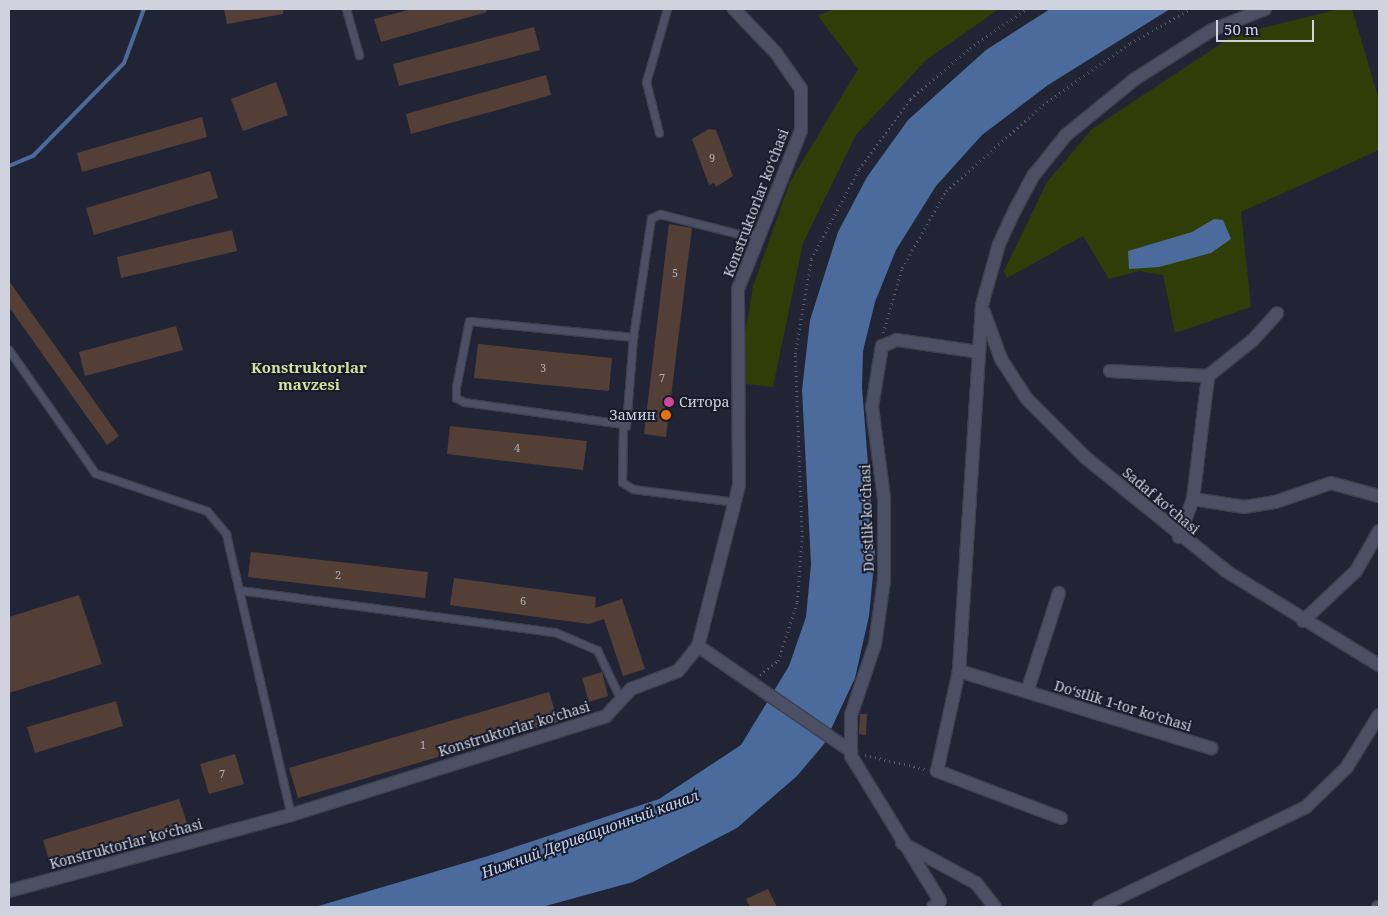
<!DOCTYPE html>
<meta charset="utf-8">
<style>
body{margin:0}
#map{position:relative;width:1388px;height:916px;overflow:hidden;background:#212435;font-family:"Noto Serif",serif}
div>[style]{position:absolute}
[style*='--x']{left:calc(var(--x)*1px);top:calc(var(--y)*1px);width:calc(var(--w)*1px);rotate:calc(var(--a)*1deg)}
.green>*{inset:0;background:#2f3e07}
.water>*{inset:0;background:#4a6b9c}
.stream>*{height:4px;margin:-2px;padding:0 2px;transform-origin:2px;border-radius:2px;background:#4a6b9c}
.building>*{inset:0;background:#543f37}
.path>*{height:2.5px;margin-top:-1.25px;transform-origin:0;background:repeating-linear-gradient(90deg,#585b6a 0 1px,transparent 0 5px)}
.roads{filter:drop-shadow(1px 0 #3e404e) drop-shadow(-1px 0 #3e404e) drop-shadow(0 1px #3e404e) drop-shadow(0 -1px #3e404e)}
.lane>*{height:7px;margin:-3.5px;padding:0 3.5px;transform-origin:3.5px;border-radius:3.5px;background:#4c5064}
.street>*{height:12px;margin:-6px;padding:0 6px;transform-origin:6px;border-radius:6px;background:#4c5064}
.dots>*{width:14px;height:14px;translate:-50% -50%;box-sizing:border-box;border:2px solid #181b2b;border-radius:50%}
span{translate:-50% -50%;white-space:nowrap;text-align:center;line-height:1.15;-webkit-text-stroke:4px #181b2b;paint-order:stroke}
.number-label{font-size:11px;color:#b1aeb4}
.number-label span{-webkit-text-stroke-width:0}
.street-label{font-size:14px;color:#d0d3de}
.poi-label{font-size:14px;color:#d0d3de}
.left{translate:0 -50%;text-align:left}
.right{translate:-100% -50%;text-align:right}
.neighbourhood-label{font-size:15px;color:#cee59b;font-weight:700}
.water-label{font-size:15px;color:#c2d6f4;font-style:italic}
.frame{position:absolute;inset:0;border:10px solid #d0d3de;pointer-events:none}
.scale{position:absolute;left:1216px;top:20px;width:98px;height:22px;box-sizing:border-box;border:2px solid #d0d3de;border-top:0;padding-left:6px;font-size:15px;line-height:18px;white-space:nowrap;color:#d0d3de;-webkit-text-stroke:4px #181b2b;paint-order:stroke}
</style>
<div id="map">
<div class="green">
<i style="clip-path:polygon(833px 9px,999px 9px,926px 60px,856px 135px,803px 243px,773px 387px,737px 383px,753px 286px,790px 182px,858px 69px,818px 16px)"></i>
<i style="clip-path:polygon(1339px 9px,1352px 9px,1379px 100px,1379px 150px,1241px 212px,1251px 307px,1175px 333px,1163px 275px,1139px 271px,1109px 279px,1083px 236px,1007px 278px,1004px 271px,1047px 182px,1092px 129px,1234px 35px)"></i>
</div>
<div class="water">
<i style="clip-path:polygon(1050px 9px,1170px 9px,1048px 85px,982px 135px,936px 186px,896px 250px,875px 302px,863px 351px,862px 387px,875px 554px,869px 616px,855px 678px,824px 744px,797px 776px,737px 828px,633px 882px,542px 907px,315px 907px,488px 856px,659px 799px,741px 745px,789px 666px,806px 617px,811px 564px,802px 390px,810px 320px,838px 232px,867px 177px,908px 120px,986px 50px)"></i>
<i style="clip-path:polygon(1214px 219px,1223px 220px,1231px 239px,1211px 253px,1159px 267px,1129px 269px,1128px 251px,1192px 232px)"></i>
</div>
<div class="stream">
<i style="--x:9;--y:166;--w:26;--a:-23"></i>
<i style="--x:33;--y:156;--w:130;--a:-45.6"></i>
<i style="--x:124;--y:63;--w:58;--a:-69.7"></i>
</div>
<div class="building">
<i style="clip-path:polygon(224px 9px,283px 9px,283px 14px,227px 24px)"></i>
<i style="clip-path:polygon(412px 9px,486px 9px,487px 12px,381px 42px,374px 19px)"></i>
<i style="clip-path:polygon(534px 27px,540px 50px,399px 86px,393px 64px)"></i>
<i style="clip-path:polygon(546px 75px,551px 95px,411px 134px,406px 114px)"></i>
<i style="clip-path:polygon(276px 82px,288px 115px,243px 131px,231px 99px)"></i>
<i style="clip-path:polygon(202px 117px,207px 137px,82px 172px,77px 153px)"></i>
<i style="clip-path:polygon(709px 129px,716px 130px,733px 176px,716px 187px,714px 183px,709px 185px,692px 139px)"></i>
<i style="clip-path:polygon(210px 171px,218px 198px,94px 235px,86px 208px)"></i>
<i style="clip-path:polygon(669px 224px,692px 228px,666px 437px,644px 434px)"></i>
<i style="clip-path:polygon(232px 230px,237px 251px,121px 278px,117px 257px)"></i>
<i style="clip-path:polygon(9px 281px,119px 436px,107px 445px,9px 307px)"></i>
<i style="clip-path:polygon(176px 326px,183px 350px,85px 376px,79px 352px)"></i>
<i style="clip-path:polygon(478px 344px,612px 358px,609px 391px,474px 378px)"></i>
<i style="clip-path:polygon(450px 426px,587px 441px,583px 470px,447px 454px)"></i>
<i style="clip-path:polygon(251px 552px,428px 572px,425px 598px,248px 577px)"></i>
<i style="clip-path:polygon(454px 578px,596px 597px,595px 608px,622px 599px,645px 669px,623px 676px,604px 619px,589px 624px,450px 605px)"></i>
<i style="clip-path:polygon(79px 595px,102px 664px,9px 693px,9px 617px)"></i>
<i style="clip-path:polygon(602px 672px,608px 696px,589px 702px,582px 678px)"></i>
<i style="clip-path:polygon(549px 692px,558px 722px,298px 798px,289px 768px)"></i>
<i style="clip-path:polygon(116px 701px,123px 726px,35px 753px,27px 727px)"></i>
<i style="clip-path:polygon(860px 714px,867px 714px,866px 735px,859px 734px)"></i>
<i style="clip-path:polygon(235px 754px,244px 784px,209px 794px,200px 764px)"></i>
<i style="clip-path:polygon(179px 799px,188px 826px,51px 867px,43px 840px)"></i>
<i style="clip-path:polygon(768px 889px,777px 907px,750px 907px,746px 899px)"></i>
</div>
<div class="path">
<i style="--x:883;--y:333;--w:68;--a:-73.7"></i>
<i style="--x:902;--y:268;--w:89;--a:-60.3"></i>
<i style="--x:946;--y:191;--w:130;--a:-41.6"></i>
<i style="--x:1043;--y:105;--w:107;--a:-35.5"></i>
<i style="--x:1130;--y:43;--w:70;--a:-29.1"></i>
<i style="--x:760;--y:675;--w:23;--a:-38"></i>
<i style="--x:778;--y:661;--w:62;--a:-72.1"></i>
<i style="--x:797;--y:602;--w:65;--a:-85.6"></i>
<i style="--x:802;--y:537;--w:183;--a:-92.2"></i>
<i style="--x:795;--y:354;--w:96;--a:-80.4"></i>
<i style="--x:811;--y:259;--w:102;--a:-61.9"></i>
<i style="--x:859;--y:169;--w:87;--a:-53.9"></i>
<i style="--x:910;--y:99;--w:79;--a:-40.4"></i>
<i style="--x:970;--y:48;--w:68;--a:-34.9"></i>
<i style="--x:865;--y:755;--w:62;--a:13.1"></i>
</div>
<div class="roads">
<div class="lane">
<i style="--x:346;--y:9;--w:48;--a:74.2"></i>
<i style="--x:659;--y:133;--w:53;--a:-104.3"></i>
<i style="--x:646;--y:82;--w:76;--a:-74"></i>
<i style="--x:9;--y:350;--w:150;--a:55"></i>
<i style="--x:95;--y:473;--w:118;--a:18.7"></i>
<i style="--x:207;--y:511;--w:30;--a:50"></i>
<i style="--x:226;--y:534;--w:288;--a:77"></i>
<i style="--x:626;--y:426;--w:89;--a:-85.5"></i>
<i style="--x:736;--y:502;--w:104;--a:-172.8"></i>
<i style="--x:633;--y:489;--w:13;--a:-148"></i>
<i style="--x:622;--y:482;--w:58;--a:-89"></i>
<i style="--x:623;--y:424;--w:161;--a:-172.1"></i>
<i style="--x:464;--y:402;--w:9;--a:-153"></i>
<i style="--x:456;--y:398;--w:11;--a:-90"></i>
<i style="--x:456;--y:387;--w:67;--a:-78.9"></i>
<i style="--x:469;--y:321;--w:165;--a:5.6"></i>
<i style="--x:633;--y:337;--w:120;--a:-81.4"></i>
<i style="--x:651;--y:218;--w:10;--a:-24"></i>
<i style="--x:660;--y:214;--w:86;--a:14.2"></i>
<i style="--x:743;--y:235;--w:15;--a:-8"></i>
<i style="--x:239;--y:590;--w:319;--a:7.6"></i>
<i style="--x:555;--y:632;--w:46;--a:23.2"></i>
<i style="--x:597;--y:650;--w:55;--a:64.4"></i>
</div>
<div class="street">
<i style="--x:984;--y:312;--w:50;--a:70.1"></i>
<i style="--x:1001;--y:359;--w:48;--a:57"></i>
<i style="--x:1027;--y:399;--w:83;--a:45"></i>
<i style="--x:1086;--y:458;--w:180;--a:38.9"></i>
<i style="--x:1226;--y:571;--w:180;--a:31.6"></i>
<i style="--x:1110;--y:371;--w:98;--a:2.9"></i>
<i style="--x:1208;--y:376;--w:58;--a:-38.7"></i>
<i style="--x:1253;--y:340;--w:36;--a:-48"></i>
<i style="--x:1193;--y:499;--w:52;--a:8.9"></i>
<i style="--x:1244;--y:507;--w:31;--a:-9"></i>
<i style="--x:1275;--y:502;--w:59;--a:-18.7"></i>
<i style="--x:1331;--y:483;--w:50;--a:15.2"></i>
<i style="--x:1179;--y:537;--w:40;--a:-69.8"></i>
<i style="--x:1193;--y:499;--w:124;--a:-83"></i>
<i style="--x:1303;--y:621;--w:73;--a:-43.3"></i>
<i style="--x:1356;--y:571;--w:46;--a:-60.1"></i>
<i style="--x:698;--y:646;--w:186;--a:34.5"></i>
<i style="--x:959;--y:671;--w:264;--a:17"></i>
<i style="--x:1027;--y:692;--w:104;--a:-72.1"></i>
<i style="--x:1061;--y:818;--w:133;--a:-159.2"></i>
<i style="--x:937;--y:771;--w:102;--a:-77.6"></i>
<i style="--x:959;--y:671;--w:367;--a:-86.4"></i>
<i style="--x:982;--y:305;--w:63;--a:-74.4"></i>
<i style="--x:999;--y:244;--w:38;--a:-65"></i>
<i style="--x:1015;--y:210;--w:40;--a:-62"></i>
<i style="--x:1034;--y:175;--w:51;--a:-51.3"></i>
<i style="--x:1066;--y:135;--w:89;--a:-39.1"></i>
<i style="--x:1135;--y:79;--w:91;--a:-32.5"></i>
<i style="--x:1212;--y:30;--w:57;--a:-21.6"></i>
<i style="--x:902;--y:843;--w:84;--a:28.4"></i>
<i style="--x:976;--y:883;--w:31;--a:52"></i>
<i style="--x:9;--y:891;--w:292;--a:-15.1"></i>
<i style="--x:291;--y:815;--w:330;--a:-17.4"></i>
<i style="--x:606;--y:716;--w:37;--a:-47"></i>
<i style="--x:631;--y:689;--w:50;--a:-21"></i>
<i style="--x:678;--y:671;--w:32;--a:-51"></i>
<i style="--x:698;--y:646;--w:166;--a:-75.7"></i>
<i style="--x:739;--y:485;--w:196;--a:-90.3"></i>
<i style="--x:738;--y:289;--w:170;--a:-68.3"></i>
<i style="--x:801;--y:131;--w:42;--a:-90"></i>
<i style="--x:801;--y:89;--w:44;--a:-124.8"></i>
<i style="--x:776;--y:53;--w:61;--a:-133.7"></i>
<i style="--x:933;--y:907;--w:9;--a:-41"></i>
<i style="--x:940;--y:901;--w:170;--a:-121.5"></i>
<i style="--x:851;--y:756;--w:41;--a:-90"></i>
<i style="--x:851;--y:715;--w:75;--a:-71.3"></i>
<i style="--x:875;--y:644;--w:65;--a:-82"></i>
<i style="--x:884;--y:580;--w:82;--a:-90"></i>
<i style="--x:884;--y:498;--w:92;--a:-97.5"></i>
<i style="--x:872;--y:407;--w:62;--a:-80.7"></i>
<i style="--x:882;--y:346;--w:16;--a:-22"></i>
<i style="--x:897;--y:340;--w:83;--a:8.3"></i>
<i style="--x:1099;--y:907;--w:230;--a:-25.8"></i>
<i style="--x:1306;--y:807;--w:57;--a:-44.3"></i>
<i style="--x:1347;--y:767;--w:61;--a:-58.4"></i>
<i style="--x:1378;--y:907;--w:1;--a:0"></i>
</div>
</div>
<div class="dots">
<i style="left:669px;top:402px;background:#d1479c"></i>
<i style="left:666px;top:415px;background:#e8710a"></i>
</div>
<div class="number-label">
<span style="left:712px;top:158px">9</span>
<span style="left:675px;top:273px">5</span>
<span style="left:543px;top:368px">3</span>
<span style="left:662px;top:378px">7</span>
<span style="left:517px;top:448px">4</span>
<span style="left:338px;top:575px">2</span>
<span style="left:523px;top:601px">6</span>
<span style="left:423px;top:745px">1</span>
<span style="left:222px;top:774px">7</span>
</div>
<div class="street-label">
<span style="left:756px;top:203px;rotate:-69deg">Konstruktorlar ko‘chasi</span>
<span style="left:1161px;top:501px;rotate:40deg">Sadaf ko‘chasi</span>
<span style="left:867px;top:518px;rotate:-92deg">Do‘stlik ko‘chasi</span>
<span style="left:1123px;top:706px;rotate:17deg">Do‘stlik 1-tor ko‘chasi</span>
<span style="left:514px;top:729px;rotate:-17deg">Konstruktorlar ko‘chasi</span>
<span style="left:126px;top:844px;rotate:-15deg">Konstruktorlar ko‘chasi</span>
</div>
<div class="poi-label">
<span class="left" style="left:679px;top:402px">Ситора</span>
<span class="right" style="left:656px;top:415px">Замин</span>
</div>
<div class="neighbourhood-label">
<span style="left:309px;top:376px">Konstruktorlar<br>mavzesi</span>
</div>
<div class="water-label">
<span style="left:590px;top:834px;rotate:-20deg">Нижний Деривационный канал</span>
</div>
<div class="frame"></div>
<div class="scale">50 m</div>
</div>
